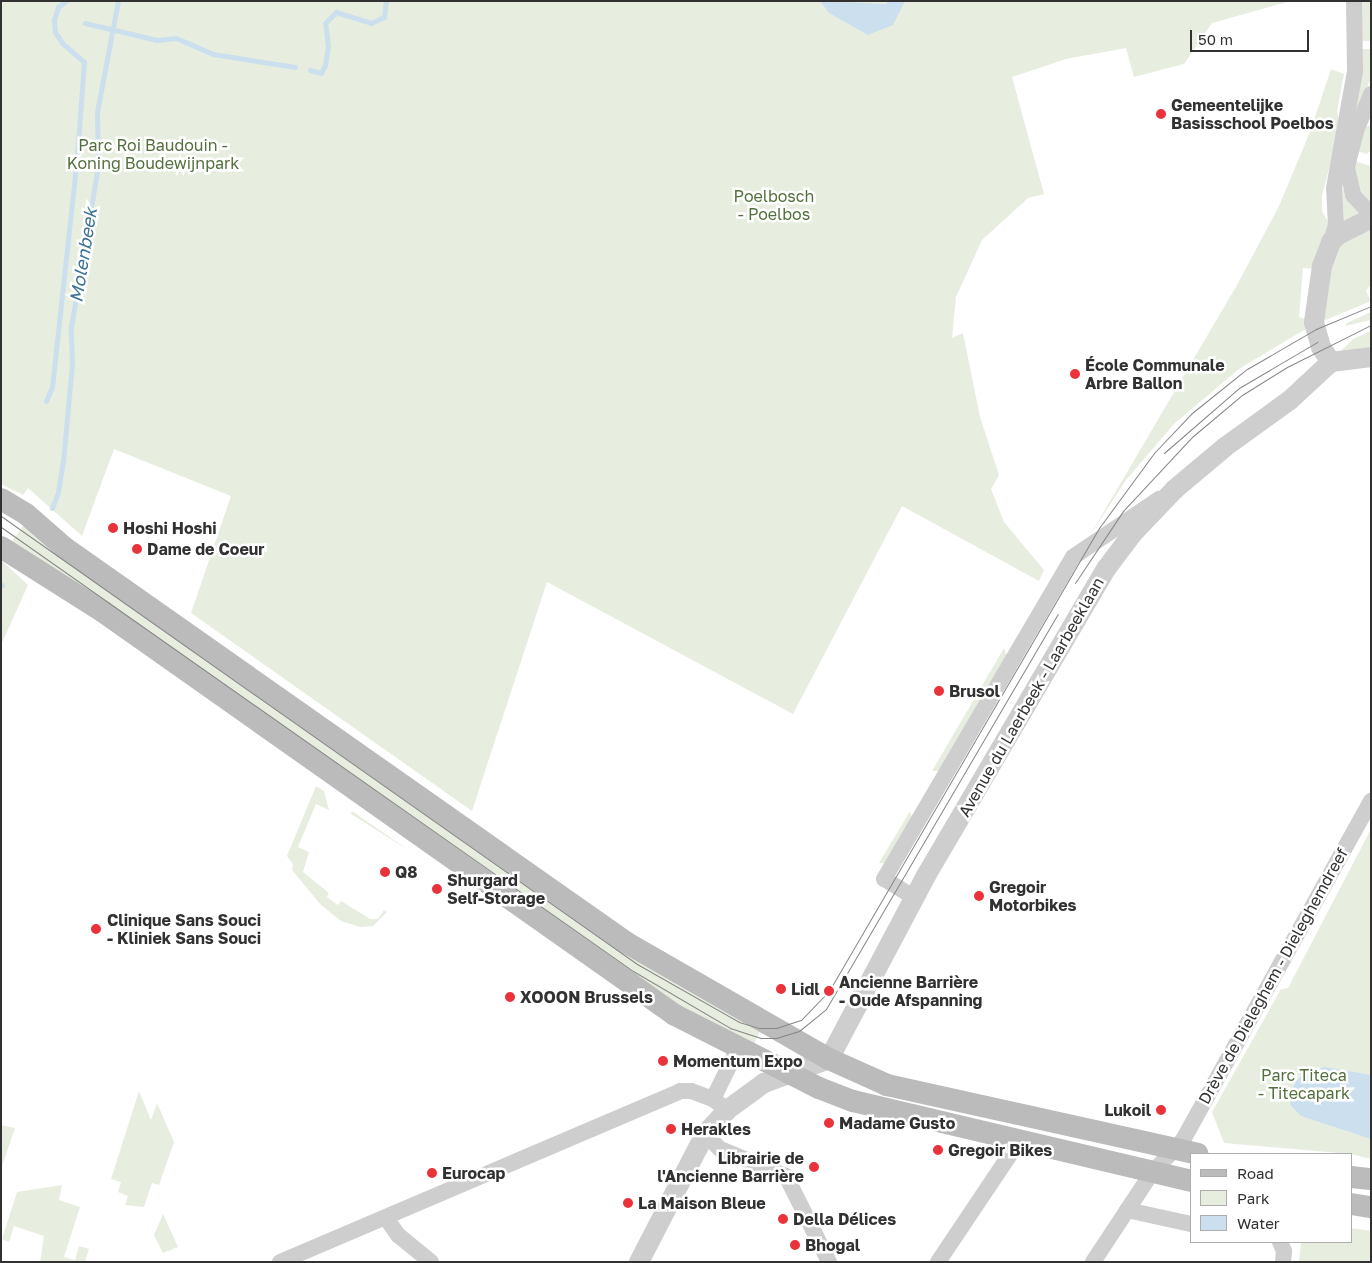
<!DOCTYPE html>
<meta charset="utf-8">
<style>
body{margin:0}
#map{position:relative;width:1372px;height:1263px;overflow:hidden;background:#fff;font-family:"Golos Text",sans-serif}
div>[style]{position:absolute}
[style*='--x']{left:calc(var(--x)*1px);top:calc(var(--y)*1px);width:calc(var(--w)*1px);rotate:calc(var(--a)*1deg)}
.green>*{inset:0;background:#e7eedf}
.water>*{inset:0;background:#ccdfee}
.stream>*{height:5px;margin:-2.5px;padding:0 2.5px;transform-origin:2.5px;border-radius:2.5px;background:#ccdfee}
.minor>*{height:16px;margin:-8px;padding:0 8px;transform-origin:8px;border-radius:8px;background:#cecece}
.tertiary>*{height:20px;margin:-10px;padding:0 10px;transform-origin:10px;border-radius:10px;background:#cecece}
.secondary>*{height:22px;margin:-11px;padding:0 11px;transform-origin:11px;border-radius:11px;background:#bbb}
.tram>*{height:1px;margin:-0.5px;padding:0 0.5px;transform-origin:0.5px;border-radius:0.5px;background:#868686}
.dots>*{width:14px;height:14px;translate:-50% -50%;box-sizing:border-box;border:2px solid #fff;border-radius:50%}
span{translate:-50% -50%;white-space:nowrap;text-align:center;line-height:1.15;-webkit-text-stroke:5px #fff;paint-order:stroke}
.poi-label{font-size:16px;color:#313131;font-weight:700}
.left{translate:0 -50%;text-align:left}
.right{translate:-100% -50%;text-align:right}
.park-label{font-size:16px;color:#536f3d}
.street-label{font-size:16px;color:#313131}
.water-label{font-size:18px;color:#3c7196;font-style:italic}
.frame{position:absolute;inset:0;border:2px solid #313131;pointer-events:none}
.legend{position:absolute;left:1190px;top:1153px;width:162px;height:90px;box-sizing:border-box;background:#fff;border:1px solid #adadad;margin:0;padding:6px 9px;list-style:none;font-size:15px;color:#313131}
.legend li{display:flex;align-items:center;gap:10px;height:25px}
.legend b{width:25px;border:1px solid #adadad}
.scale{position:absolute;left:1190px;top:30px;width:119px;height:22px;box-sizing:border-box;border:2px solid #313131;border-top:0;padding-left:6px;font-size:15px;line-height:18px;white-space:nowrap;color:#313131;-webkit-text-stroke:4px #fff;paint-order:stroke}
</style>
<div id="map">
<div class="green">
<i style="clip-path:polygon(1px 1px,1291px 1px,1212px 23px,1184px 64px,1134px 77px,1126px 48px,1066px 59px,1012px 77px,1044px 194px,1028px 198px,982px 240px,956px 297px,952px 338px,963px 333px,980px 417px,999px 475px,991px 489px,1004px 522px,1044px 570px,1039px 581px,902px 506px,793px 714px,547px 582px,472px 811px,191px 613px,231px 496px,114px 449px,82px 536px,28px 488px,23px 495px,1px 484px)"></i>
<i style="clip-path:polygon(1359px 1px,1371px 1px,1371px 41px,1361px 41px)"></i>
<i style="clip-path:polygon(1361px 49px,1371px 49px,1371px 78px,1355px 120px)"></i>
<i style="clip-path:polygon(1331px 69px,1344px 74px,1337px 111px,1340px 127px,1322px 196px,1322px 211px,1330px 225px,1315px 269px,1303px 268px,1299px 317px,1303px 318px,1309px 327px,1239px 369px,1174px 424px,1126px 480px,1089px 537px,1237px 285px,1279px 206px,1310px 132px)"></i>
<i style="clip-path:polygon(1371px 125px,1371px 150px,1367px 154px,1356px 151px,1362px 128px)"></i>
<i style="clip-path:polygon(1354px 161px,1371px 166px,1371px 203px,1355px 184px)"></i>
<i style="clip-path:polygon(1342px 187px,1359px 213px,1344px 222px)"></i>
<i style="clip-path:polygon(1371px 226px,1371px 284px,1366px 291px,1371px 301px,1321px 322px,1325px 281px,1342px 243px)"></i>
<i style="clip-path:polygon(1371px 312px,1371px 320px,1345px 326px,1347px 323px)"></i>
<i style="clip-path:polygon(1371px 331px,1371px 352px,1340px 352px,1353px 339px)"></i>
<i style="clip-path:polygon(25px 523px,761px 1029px,754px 1044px,690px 1014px,10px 544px)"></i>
<i style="clip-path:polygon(1px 560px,28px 585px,1px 645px)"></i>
<i style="clip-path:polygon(1004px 648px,1008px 659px,942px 771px,932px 771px)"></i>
<i style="clip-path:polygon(316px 786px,324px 791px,329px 810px,316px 804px,298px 847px,309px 852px,303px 872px,329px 893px,327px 897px,338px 905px,341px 901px,370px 919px,378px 919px,384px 910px,387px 912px,373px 926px,360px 927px,341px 921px,320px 904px,292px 870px,293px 864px,287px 856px)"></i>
<i style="clip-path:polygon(352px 811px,404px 847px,405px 848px,351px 814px)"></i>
<i style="clip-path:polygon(910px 811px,913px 820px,885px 863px,879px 863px)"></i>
<i style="clip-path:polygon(1371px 829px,1371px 1159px,1351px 1154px,1224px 1143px,1212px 1112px,1281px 989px,1288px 988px)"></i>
<i style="clip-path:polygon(139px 1091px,151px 1120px,157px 1103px,174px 1142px,159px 1185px,152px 1183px,144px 1207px,125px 1205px,128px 1196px,118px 1192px,121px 1182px,111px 1179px)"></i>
<i style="clip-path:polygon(1px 1125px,15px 1128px,1px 1169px)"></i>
<i style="clip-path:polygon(62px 1185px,59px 1200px,80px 1207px,64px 1257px,75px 1260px,79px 1246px,89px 1249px,85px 1262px,40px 1262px,44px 1236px,14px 1226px,9px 1242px,2px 1239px,17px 1192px)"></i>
<i style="clip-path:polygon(163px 1214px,178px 1247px,163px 1253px,154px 1235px)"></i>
<i style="clip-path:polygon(1351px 1228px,1371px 1231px,1371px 1262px,1299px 1262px,1301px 1242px,1351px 1242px)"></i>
</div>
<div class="water">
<i style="clip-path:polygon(820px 1px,886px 4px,888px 1px,905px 1px,893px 25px,868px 35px,829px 13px)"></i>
<i style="clip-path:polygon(1325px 1067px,1371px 1075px,1371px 1139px,1301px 1116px,1291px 1106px,1289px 1096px,1295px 1083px,1304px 1073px)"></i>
</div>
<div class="stream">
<i style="--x:85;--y:23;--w:74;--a:13.3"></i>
<i style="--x:157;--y:40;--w:19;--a:-6"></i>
<i style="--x:176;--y:38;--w:40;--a:23.4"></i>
<i style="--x:213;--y:54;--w:83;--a:9"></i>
<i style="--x:310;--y:70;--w:11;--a:15"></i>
<i style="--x:321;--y:73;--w:9;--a:-63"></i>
<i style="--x:325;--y:65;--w:19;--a:-81"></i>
<i style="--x:328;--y:46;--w:23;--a:-97"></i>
<i style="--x:325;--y:23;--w:16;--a:-45"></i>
<i style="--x:336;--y:12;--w:37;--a:17"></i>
<i style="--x:371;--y:23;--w:14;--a:-25"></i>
<i style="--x:384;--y:17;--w:16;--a:-83"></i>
<i style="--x:46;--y:401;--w:15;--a:-67"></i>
<i style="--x:52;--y:387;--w:231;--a:-83.8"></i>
<i style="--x:77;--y:157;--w:95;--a:-85.8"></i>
<i style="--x:84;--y:62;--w:28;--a:-139"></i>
<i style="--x:63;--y:44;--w:14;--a:-124"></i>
<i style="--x:55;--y:32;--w:12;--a:-95"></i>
<i style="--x:54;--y:20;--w:14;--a:-73"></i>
<i style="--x:58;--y:7;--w:10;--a:-37"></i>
<i style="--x:52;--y:508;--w:17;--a:-69"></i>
<i style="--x:58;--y:492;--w:30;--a:-81"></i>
<i style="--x:63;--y:462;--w:98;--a:-84.8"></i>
<i style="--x:72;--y:364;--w:37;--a:-92"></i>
<i style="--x:71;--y:327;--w:164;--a:-80.5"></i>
<i style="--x:98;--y:165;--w:53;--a:-91.1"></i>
<i style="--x:97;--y:112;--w:113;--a:-79.3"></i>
<i style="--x:1;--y:585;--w:1;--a:0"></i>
</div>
<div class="minor">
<i style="--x:1371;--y:94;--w:40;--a:112"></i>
<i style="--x:1356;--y:131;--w:38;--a:104"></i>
<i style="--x:1347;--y:168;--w:28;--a:77"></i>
<i style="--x:1353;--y:195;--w:26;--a:47"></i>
<i style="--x:1331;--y:242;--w:18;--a:-74"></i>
<i style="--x:1336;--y:225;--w:37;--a:-93"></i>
<i style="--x:1334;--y:188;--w:119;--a:-79.8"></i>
<i style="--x:1355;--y:71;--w:70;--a:-90.8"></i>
<i style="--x:915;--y:898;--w:36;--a:-148"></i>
<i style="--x:884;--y:879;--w:373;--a:-59.6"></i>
<i style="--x:1073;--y:557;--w:104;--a:-34"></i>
<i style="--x:713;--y:1099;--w:57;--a:-63.9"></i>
<i style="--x:705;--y:1134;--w:21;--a:45"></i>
<i style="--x:720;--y:1149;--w:71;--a:22.2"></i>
<i style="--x:786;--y:1176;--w:96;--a:63.4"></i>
<i style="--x:1127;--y:1210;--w:66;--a:12.3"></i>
<i style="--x:386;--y:1218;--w:21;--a:55"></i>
<i style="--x:398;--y:1235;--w:43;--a:39.3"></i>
<i style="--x:1280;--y:1242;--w:10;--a:66"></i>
<i style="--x:1284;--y:1251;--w:11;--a:95"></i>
<i style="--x:280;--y:1262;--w:435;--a:-23.1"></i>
<i style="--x:680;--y:1091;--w:11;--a:0"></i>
<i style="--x:691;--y:1091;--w:23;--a:20"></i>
<i style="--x:713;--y:1099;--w:18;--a:38"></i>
<i style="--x:938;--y:1262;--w:146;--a:-56.2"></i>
<i style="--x:1093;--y:1262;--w:105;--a:-56.6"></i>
<i style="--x:1151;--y:1174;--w:47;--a:-46.7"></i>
<i style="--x:1183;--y:1140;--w:388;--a:-61"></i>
</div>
<div class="tertiary">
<i style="--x:1331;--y:362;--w:18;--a:-124"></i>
<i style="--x:1321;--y:347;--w:26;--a:-106"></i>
<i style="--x:1314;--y:322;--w:57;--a:-81.9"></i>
<i style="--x:1322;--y:266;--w:26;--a:-69"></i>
<i style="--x:1331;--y:242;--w:10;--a:-45"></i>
<i style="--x:1338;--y:235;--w:37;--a:-27"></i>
<i style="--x:639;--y:1262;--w:144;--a:-62.7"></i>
<i style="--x:705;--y:1134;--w:33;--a:-47"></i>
<i style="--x:727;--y:1110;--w:46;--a:-36.1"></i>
<i style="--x:764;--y:1083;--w:69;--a:-20.3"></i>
<i style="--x:829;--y:1059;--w:209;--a:-62.1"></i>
<i style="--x:927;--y:874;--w:354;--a:-59.6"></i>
<i style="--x:1106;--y:569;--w:45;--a:-53.1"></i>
<i style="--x:1133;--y:533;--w:61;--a:-46.3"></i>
<i style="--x:1175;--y:489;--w:65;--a:-40"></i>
<i style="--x:1225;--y:447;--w:80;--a:-35.9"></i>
<i style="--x:1290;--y:400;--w:56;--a:-42.8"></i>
<i style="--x:1331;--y:362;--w:40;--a:-7.1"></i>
</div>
<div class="secondary">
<i style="--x:1;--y:499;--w:29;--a:31"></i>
<i style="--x:26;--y:514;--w:52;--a:41.1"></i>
<i style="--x:65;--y:548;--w:687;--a:35.1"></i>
<i style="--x:627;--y:943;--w:233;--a:29.9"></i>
<i style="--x:829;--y:1059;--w:64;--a:24.1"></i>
<i style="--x:887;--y:1085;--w:318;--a:12.5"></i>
<i style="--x:1;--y:547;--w:120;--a:32.4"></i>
<i style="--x:102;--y:611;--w:701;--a:35.19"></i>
<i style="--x:675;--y:1015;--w:161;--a:26.9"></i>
<i style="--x:819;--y:1088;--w:36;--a:21"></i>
<i style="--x:853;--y:1101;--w:347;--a:13.3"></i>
<i style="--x:1351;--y:1177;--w:20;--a:6"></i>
<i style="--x:1351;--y:1204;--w:20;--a:9"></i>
</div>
<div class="tram">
<i style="--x:1164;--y:453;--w:99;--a:-40.9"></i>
<i style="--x:1239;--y:388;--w:91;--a:-30.5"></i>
<i style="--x:1;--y:516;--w:778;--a:35.16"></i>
<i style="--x:637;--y:964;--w:117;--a:29.6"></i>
<i style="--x:739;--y:1022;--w:21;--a:17"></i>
<i style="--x:759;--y:1028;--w:17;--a:0"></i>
<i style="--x:776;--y:1028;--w:26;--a:-18"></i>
<i style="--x:801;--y:1020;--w:40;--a:-46"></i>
<i style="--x:829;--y:991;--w:536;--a:-59.75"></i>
<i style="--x:1099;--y:528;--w:93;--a:-53.7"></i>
<i style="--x:1154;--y:453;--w:55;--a:-46.5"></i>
<i style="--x:1192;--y:413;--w:70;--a:-38.7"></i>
<i style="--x:1247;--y:369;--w:80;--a:-30.1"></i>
<i style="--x:1316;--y:329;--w:60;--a:-22.7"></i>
<i style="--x:1;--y:527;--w:772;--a:35.09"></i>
<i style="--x:633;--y:971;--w:113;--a:30.4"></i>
<i style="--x:730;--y:1028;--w:33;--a:18"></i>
<i style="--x:761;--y:1038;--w:15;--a:0"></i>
<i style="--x:776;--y:1038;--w:24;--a:-17"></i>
<i style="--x:799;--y:1031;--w:35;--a:-39"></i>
<i style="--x:826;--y:1009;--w:458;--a:-59.6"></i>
<i style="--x:1075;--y:583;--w:87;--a:-56.3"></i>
<i style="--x:1123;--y:511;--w:101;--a:-47"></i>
<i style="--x:1192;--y:437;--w:65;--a:-40"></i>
<i style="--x:1242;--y:395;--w:53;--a:-31.9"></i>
<i style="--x:1287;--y:367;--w:94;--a:-26.6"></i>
</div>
<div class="dots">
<i style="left:1161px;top:114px;background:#e9323a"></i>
<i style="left:1075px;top:374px;background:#e9323a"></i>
<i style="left:113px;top:528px;background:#e9323a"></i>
<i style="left:137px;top:549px;background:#e9323a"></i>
<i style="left:939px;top:691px;background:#e9323a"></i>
<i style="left:385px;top:872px;background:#e9323a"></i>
<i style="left:437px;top:889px;background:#e9323a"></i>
<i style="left:979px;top:896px;background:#e9323a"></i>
<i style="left:96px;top:929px;background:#e9323a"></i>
<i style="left:781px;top:989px;background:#e9323a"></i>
<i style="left:829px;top:991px;background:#e9323a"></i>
<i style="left:510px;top:997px;background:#e9323a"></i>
<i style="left:663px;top:1061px;background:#e9323a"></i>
<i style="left:1161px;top:1110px;background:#e9323a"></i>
<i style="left:829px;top:1123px;background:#e9323a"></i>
<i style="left:671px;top:1129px;background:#e9323a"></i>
<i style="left:938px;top:1150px;background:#e9323a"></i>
<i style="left:814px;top:1167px;background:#e9323a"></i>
<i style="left:432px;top:1173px;background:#e9323a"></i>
<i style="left:628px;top:1203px;background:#e9323a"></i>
<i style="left:783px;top:1219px;background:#e9323a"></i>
<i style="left:795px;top:1245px;background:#e9323a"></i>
</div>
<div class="poi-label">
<span class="left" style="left:1171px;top:114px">Gemeentelijke<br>Basisschool Poelbos</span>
<span class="left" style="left:1085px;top:374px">École Communale<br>Arbre Ballon</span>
<span class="left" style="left:123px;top:528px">Hoshi Hoshi</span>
<span class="left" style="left:147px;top:549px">Dame de Coeur</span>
<span class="left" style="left:949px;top:691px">Brusol</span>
<span class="left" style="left:395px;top:872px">Q8</span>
<span class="left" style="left:447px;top:889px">Shurgard<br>Self-Storage</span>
<span class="left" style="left:989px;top:896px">Gregoir<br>Motorbikes</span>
<span class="left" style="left:107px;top:929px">Clinique Sans Souci<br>- Kliniek Sans Souci</span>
<span class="left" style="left:839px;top:991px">Ancienne Barrière<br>- Oude Afspanning</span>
<span class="left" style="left:791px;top:989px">Lidl</span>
<span class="left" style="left:520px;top:997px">XOOON Brussels</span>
<span class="left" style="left:673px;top:1061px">Momentum Expo</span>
<span class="right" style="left:1151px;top:1110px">Lukoil</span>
<span class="left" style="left:839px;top:1123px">Madame Gusto</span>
<span class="left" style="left:681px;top:1129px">Herakles</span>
<span class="left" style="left:948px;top:1150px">Gregoir Bikes</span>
<span class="right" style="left:804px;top:1167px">Librairie de<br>l'Ancienne Barrière</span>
<span class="left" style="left:442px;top:1173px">Eurocap</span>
<span class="left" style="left:638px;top:1203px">La Maison Bleue</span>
<span class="left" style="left:793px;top:1219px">Della Délices</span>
<span class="left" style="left:805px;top:1245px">Bhogal</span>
</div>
<div class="park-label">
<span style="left:153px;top:154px">Parc Roi Baudouin -<br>Koning Boudewijnpark</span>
<span style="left:774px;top:205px">Poelbosch<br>- Poelbos</span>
<span style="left:1304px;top:1084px">Parc Titeca<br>- Titecapark</span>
</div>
<div class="street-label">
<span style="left:1031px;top:697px;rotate:-60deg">Avenue du Laerbeek - Laarbeeklaan</span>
<span style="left:1273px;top:976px;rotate:-61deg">Drève de Dieleghem - Dieleghemdreef</span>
</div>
<div class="water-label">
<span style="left:83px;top:255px;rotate:-81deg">Molenbeek</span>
</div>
<div class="frame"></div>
<ul class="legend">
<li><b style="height:6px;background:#bbb"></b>Road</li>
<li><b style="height:14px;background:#e7eedf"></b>Park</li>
<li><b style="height:14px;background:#ccdfee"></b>Water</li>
</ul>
<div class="scale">50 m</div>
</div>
